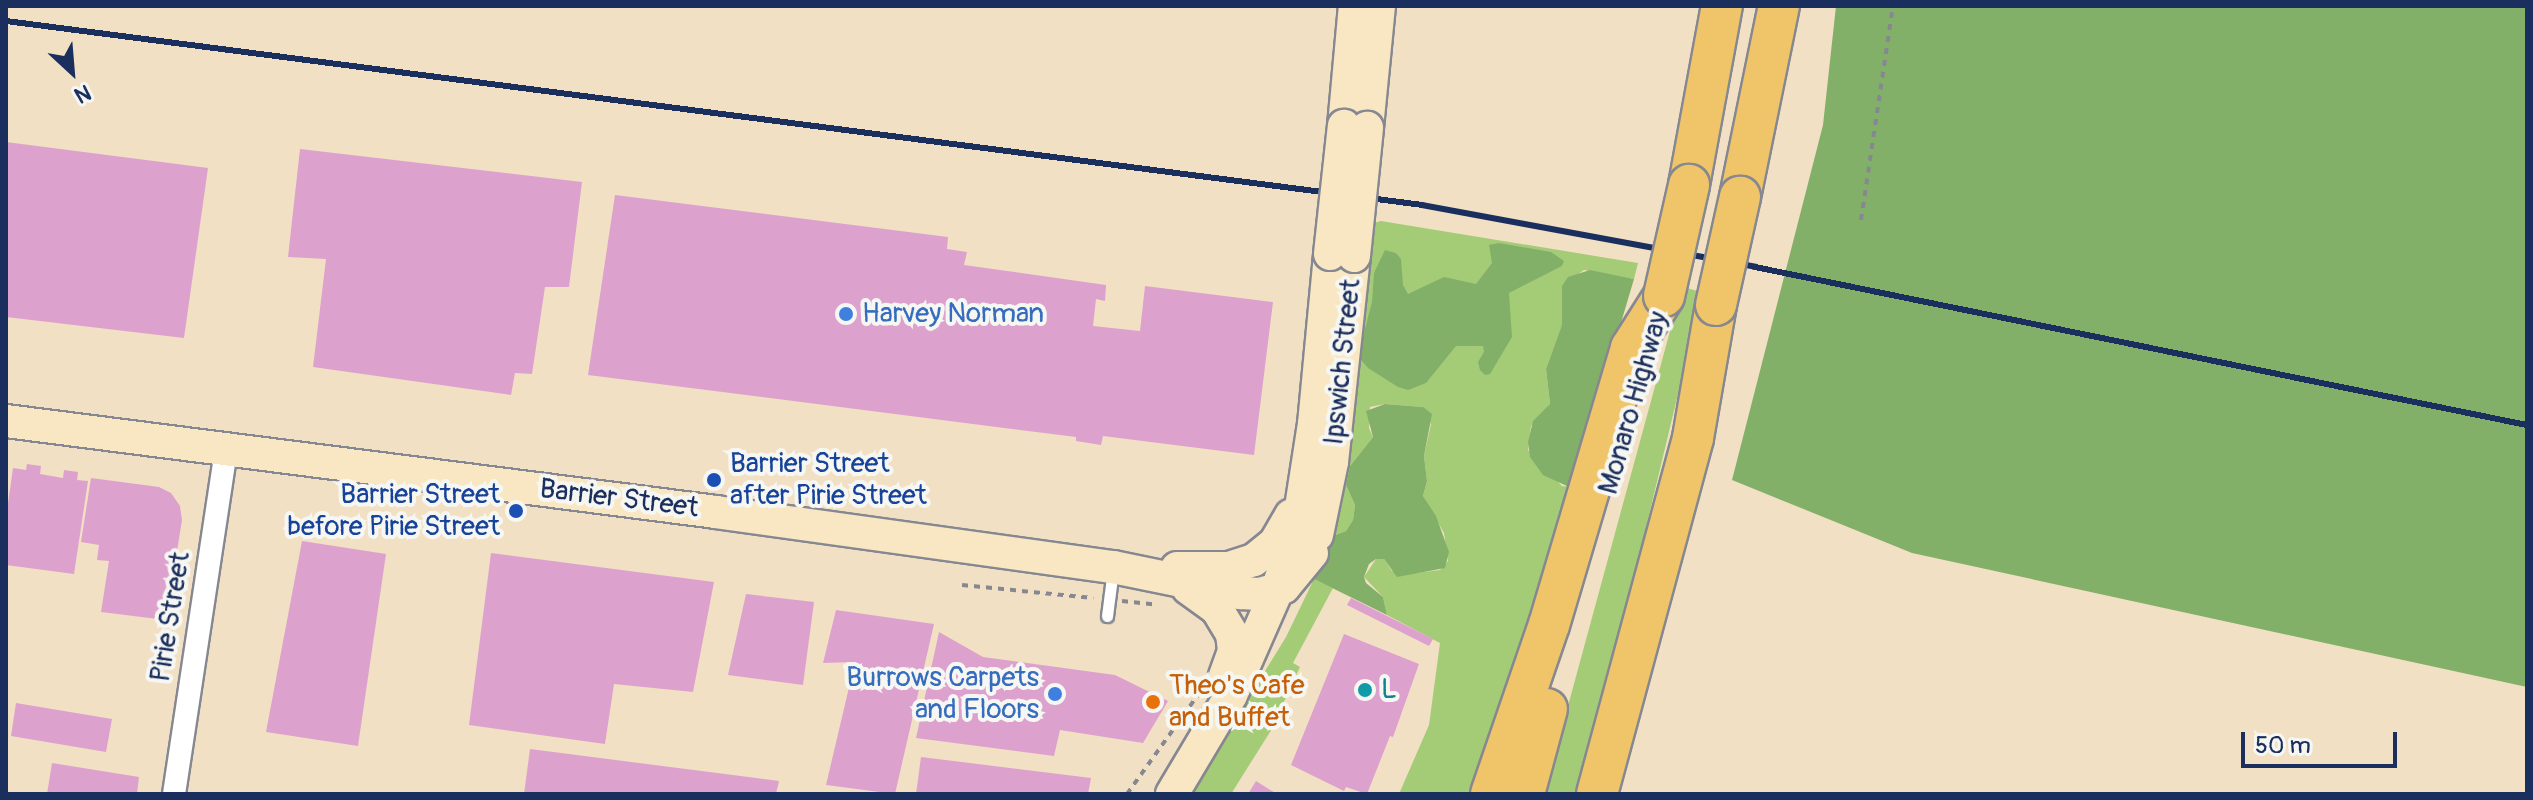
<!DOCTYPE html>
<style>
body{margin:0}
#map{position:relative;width:2533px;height:800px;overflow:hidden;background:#f1e0c4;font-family:Pangolin,sans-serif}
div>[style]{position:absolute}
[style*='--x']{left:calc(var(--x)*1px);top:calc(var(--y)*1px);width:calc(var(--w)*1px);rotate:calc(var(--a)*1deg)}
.green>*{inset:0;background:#a4cc77}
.forest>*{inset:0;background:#83b068}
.building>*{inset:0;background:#dda1ce}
.path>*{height:4px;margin-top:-2px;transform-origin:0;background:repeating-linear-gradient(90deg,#868891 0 6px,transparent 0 12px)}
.roads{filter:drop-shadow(2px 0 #868891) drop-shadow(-2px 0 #868891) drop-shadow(0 2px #868891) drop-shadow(0 -2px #868891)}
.lane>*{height:11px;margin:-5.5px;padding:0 5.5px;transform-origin:5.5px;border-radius:5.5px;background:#fff}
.street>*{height:22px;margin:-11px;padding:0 11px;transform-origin:11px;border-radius:11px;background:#fff}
.secondary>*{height:32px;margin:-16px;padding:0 16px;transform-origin:16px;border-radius:16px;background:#f9e7c3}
.highway>*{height:40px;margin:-20px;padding:0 20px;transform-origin:20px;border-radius:20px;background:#f0c469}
.rail>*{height:6px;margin:-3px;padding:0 3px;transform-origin:3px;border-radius:3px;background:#1b2f5e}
.bridges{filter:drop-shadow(2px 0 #868891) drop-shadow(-2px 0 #868891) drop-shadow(0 2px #868891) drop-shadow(0 -2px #868891)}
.secondary-bridge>*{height:32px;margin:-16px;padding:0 16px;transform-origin:16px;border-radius:16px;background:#f9e7c3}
.highway-bridge>*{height:40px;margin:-20px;padding:0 20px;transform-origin:20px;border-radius:20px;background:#f0c469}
.dots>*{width:22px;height:22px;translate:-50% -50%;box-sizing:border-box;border:4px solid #f6f6f2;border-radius:50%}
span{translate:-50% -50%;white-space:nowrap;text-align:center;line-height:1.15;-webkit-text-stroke:8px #f6f6f2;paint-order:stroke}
.shop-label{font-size:28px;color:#366cbe}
.left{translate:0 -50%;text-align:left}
.right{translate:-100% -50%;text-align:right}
.street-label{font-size:28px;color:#1b2f5e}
.transit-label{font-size:28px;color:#164399}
.food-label{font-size:28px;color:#c56008}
.culture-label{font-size:28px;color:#0d838f}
.frame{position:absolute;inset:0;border:8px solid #1b2f5e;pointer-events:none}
.north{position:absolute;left:32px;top:32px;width:80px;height:80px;-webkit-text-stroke:6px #f6f6f2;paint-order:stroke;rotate:154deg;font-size:22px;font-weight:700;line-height:32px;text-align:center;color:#1b2f5e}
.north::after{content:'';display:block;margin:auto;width:28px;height:36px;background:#1b2f5e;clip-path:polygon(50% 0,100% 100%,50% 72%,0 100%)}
.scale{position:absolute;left:2241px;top:732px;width:156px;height:36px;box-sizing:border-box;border:4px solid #1b2f5e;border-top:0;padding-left:10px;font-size:24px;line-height:28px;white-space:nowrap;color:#1b2f5e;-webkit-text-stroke:6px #f6f6f2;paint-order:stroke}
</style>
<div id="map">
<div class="green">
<i style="clip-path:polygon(1381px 221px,1638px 263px,1634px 279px,1584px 270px,1562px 286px,1562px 326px,1546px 369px,1550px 404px,1531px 426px,1528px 450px,1562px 486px,1572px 487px,1526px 639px,1472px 794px,1399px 794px,1429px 725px,1440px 643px,1387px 615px,1383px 597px,1364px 577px,1376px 559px,1384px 559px,1392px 571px,1416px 573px,1440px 570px,1448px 561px,1444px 533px,1423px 496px,1427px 481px,1424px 456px,1431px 424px,1423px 407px,1385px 404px,1370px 407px,1369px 428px,1373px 437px,1350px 466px,1346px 485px,1355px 505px,1353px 520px,1346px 531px,1330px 537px,1373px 223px)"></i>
<i style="clip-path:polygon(1682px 287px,1702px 292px,1697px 315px,1582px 794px,1544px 794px)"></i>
<i style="clip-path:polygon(1314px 579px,1333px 588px,1293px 663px,1300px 667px,1270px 732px,1231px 794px,1189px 794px,1286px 637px)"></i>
</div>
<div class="forest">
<i style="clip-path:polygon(1836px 6px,2527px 6px,2527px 687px,1912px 553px,1732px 480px,1823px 125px)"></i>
<i style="clip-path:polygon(1499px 243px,1551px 252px,1564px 261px,1562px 266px,1509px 293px,1512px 337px,1490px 374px,1485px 375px,1480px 370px,1478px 362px,1484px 352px,1483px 346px,1456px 346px,1426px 383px,1408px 390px,1398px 387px,1368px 368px,1361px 360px,1361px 344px,1372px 302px,1374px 273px,1385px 250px,1396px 253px,1401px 259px,1403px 285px,1408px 294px,1444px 277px,1476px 284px,1492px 263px,1489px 245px)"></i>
<i style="clip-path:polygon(1590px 270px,1634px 279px,1572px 487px,1569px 487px,1543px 475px,1530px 457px,1528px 442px,1533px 421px,1550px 404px,1546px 369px,1562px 325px,1562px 286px,1568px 277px)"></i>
<i style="clip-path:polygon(1385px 404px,1423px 407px,1432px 414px,1424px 456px,1427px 481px,1423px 496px,1436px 516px,1449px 552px,1445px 568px,1397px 577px,1384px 559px,1376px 559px,1369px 564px,1364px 577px,1366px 583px,1383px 597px,1387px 615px,1314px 579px,1330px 537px,1346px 531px,1353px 520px,1355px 505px,1346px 485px,1350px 466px,1373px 437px,1366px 411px)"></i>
</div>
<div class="building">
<i style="clip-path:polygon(6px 142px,208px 168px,184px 338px,6px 317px)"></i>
<i style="clip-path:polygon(300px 149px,582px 182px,569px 287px,545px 287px,532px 374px,515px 373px,511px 395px,313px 367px,326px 259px,288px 257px)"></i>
<i style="clip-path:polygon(615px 195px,948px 237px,947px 249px,967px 252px,964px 265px,1106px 285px,1105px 301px,1096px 299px,1093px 326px,1140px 331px,1145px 286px,1273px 302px,1254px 455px,1103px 436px,1101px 445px,1076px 441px,1076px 437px,588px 375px)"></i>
<i style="clip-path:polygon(27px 464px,41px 466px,40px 474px,63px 478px,64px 470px,78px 472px,77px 480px,88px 481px,74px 574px,6px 565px,6px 518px,13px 468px,26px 470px)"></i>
<i style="clip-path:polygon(91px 478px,159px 487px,171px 493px,180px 506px,182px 520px,166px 620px,101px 612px,109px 561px,97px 560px,99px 545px,81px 542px)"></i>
<i style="clip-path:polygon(302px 541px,386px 554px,358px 746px,266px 732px)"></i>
<i style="clip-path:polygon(491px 553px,714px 582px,693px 692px,614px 684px,605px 744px,469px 725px)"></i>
<i style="clip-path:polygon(746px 594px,814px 602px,803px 685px,728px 675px)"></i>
<i style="clip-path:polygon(1351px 598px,1433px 639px,1429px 646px,1347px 605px)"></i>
<i style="clip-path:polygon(836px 610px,934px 624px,895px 794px,826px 785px,855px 662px,823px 663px)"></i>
<i style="clip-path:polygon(939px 632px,983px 657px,1115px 675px,1168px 701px,1143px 743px,1060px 730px,1054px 756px,916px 738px)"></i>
<i style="clip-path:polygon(1344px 634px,1419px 664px,1393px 737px,1390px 736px,1367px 794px,1346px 787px,1344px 791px,1291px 765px)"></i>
<i style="clip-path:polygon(16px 703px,112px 719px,106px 752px,11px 736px)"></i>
<i style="clip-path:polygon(530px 749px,779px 781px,776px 794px,524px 794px)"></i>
<i style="clip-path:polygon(921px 757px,1091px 778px,1088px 794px,916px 794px)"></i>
<i style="clip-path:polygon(52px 763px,139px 777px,137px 794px,47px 794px)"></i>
<i style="clip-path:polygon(1256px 781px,1277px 794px,1248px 794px)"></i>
</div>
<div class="path">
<i style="--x:1861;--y:220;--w:216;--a:-81.5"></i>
<i style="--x:962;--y:585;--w:132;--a:5.7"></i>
<i style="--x:1122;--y:601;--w:31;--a:6"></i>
<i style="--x:1127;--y:794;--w:125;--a:-54.4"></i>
</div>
<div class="roads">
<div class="lane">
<i style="--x:1107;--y:616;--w:47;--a:-82.7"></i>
</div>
<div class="street">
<i style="--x:174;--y:794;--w:349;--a:-81.4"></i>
</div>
<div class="secondary">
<i style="--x:1344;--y:126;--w:121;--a:-84.8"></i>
<i style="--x:1367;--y:128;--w:123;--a:-84.4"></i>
<i style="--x:6;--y:421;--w:716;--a:7.3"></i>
<i style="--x:716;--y:512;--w:401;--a:7.9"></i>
<i style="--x:1113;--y:567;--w:130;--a:11.6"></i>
<i style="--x:1240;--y:593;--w:20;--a:3"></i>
<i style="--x:1260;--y:594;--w:25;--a:-16"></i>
<i style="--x:1284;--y:587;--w:44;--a:-50.5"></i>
<i style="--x:1317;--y:535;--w:75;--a:-78.4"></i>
<i style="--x:1332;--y:462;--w:207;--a:-83.9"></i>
<i style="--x:1177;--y:568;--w:52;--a:0"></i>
<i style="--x:1229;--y:568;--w:26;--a:-18"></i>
<i style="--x:1254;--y:560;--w:27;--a:-39"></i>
<i style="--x:1275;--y:543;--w:32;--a:-60"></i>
<i style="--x:1188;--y:588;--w:36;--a:36"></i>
<i style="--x:1217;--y:609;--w:29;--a:59"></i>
<i style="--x:1232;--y:634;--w:17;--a:83"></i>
<i style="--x:1234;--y:651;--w:27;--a:110"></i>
<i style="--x:1172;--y:794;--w:115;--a:-59.2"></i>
<i style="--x:1231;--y:695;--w:115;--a:-66.3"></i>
<i style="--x:1277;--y:590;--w:66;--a:-71.6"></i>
<i style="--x:1298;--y:527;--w:104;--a:-81.2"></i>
<i style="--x:1314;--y:424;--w:171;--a:-84.6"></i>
</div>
<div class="highway">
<i style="--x:1689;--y:185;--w:182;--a:-79.6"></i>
<i style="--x:1740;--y:197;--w:195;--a:-78.5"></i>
<i style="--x:1491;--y:794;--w:179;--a:-71.1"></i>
<i style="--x:1549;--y:625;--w:289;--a:-73.5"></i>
<i style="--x:1631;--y:348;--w:62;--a:-57.6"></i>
<i style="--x:1524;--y:794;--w:88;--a:-74.9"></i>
<i style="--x:1597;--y:794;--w:369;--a:-74.9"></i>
<i style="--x:1693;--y:438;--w:135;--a:-80.2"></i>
</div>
</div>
<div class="rail">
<i style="--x:6;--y:21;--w:1428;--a:7.4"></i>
<i style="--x:1422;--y:205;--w:339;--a:10.5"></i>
<i style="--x:1755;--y:267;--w:788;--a:11.57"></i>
</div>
<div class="bridges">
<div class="secondary-bridge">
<i style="--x:1330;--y:254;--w:129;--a:-83.8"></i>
<i style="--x:1354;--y:256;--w:129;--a:-84.2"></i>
</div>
<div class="highway-bridge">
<i style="--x:1664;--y:296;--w:114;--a:-77.3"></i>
<i style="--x:1716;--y:305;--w:111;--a:-77.5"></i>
</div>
</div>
<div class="dots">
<i style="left:846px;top:314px;background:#3f7fe0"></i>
<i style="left:714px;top:480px;background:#1a4fb4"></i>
<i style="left:516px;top:511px;background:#1a4fb4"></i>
<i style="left:1365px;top:690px;background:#0f9aa8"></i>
<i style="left:1055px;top:694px;background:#3f7fe0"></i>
<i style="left:1153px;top:702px;background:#e8710a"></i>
</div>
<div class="shop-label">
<span class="left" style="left:862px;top:314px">Harvey Norman</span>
<span class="right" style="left:1039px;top:694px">Burrows Carpets<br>and Floors</span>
</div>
<div class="street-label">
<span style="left:1343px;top:362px;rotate:-84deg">Ipswich Street</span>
<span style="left:1634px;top:403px;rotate:-74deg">Monaro Highway</span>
<span style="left:619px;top:499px;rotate:7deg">Barrier Street</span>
<span style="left:171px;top:617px;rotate:-81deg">Pirie Street</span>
</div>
<div class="transit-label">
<span class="left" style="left:730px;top:480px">Barrier Street<br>after Pirie Street</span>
<span class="right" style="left:500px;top:511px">Barrier Street<br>before Pirie Street</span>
</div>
<div class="food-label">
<span class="left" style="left:1169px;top:702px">Theo's Cafe<br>and Buffet</span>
</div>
<div class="culture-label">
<span class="left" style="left:1381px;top:690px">L</span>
</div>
<div class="frame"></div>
<div class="north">N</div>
<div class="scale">50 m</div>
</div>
